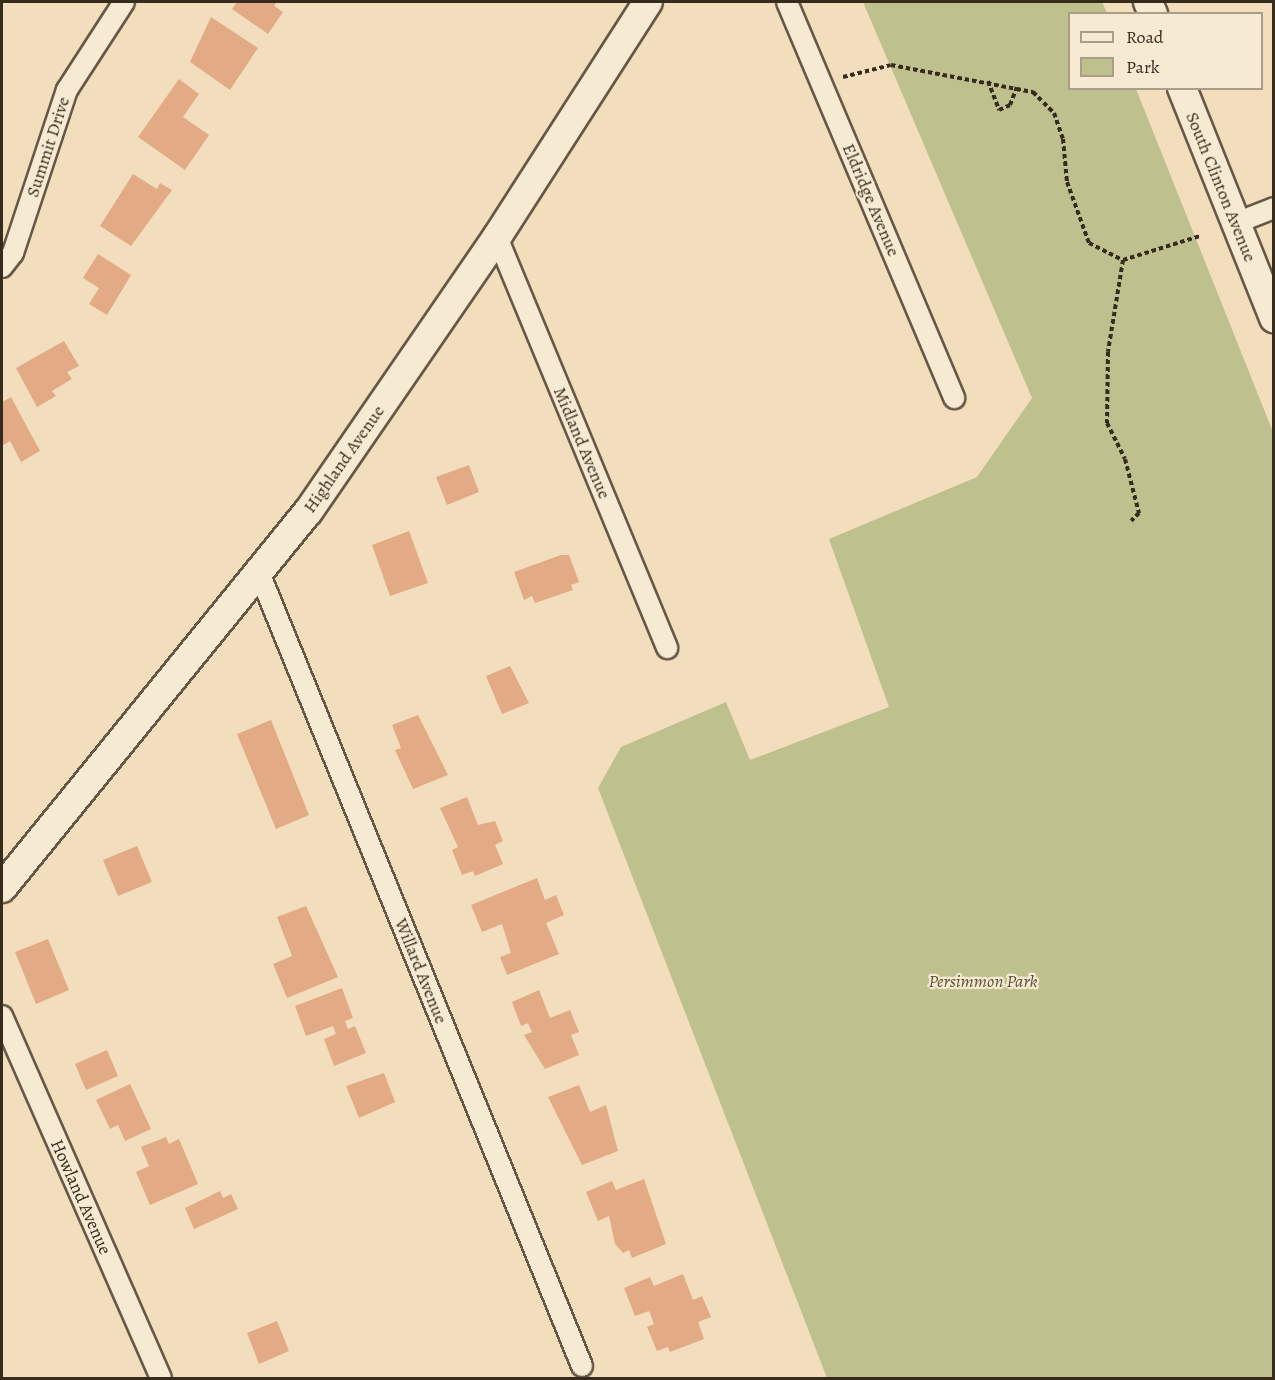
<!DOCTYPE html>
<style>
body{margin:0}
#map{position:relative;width:1275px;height:1380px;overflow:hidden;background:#f2debc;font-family:Alegreya,serif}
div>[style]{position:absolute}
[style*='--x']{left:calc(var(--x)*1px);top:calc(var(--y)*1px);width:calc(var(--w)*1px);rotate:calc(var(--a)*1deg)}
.green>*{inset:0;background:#bec08e}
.building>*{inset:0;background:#e3ab85}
.path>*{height:4px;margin-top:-2px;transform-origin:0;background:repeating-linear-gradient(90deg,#372b1d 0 4.5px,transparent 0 7.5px)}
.roads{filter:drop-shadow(2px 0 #665845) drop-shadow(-2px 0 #665845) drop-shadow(0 2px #665845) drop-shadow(0 -2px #665845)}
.street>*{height:20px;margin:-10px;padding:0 10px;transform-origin:10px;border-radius:10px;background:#f7ead3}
.secondary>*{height:28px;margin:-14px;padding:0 14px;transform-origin:14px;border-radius:14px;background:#f7ead3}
span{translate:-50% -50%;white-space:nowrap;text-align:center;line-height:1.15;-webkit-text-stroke:4.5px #f7ead3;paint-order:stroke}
.street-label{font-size:18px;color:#372b1d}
.park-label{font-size:18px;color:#595039;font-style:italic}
.frame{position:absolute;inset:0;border:3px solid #372b1d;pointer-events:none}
.legend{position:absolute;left:1068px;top:12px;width:195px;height:78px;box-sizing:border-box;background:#f7ead3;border:2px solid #aa9e8a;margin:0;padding:8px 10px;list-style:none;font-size:18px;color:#372b1d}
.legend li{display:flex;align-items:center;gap:12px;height:30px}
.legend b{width:30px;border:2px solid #aa9e8a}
</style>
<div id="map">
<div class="green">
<i style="clip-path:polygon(863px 2px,1102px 2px,1107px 13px,1070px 14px,1070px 88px,1136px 89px,1273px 432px,1273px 1378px,827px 1378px,598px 788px,621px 747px,726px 702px,750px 760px,889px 707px,829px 539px,977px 477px,1032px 398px)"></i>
</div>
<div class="building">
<i style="clip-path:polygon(237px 2px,277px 2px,274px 6px,283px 12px,268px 34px,232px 9px)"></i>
<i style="clip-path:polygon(211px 17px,258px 48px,230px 90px,190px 62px)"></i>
<i style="clip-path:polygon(179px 79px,199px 94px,183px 117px,209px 135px,185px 170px,138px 137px)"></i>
<i style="clip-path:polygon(133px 174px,157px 189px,160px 183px,172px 190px,131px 246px,100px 226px)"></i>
<i style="clip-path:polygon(98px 254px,131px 275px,107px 315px,89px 304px,99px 288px,83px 278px)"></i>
<i style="clip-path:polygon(64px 341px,79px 366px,67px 372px,72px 379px,52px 391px,56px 396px,37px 407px,16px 368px)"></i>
<i style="clip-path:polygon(11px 397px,40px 451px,21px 462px,10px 441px,2px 446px,2px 402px)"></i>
<i style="clip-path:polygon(469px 465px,479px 492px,447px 505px,436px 477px)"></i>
<i style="clip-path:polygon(409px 531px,428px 583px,390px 596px,372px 545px)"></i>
<i style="clip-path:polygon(561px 555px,569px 555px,579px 582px,571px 585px,573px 590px,535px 603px,532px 596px,524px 600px,514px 572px)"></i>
<i style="clip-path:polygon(510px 666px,529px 703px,502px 714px,486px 676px)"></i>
<i style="clip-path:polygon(418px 715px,448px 775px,413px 789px,395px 750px,401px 748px,392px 725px)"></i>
<i style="clip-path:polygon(271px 720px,309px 815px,276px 829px,237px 734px)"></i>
<i style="clip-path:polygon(467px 797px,478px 825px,495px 821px,503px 841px,495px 845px,503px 864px,475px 876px,473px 871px,462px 875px,452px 850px,458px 847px,440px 808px)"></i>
<i style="clip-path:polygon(137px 846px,152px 882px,118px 896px,103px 860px)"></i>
<i style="clip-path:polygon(537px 878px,545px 900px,556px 895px,564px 915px,546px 923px,559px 954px,507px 975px,500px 957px,511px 953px,502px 924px,482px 932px,471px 905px)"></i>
<i style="clip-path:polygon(306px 906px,338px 977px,287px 998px,273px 964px,292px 956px,277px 917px)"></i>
<i style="clip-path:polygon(48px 939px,69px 990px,36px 1004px,15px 952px)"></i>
<i style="clip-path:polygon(342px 988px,353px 1018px,345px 1021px,348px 1029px,355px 1026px,366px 1053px,334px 1066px,324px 1039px,336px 1034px,333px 1026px,306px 1036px,295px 1006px)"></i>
<i style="clip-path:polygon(539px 990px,550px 1018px,570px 1010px,579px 1032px,571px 1035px,579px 1055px,545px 1069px,524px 1035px,532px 1032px,528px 1023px,521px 1026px,512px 1002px)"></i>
<i style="clip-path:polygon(107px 1050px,118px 1076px,86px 1090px,75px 1064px)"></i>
<i style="clip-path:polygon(384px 1073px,395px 1102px,359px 1118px,346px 1086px)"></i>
<i style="clip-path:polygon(130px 1084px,151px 1129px,125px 1141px,118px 1125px,110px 1129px,96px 1100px)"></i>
<i style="clip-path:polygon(579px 1085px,590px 1112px,606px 1105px,618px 1151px,582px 1165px,548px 1097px)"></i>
<i style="clip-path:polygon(166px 1137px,169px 1144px,179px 1139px,198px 1184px,150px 1205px,136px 1172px,149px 1166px,141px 1147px)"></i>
<i style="clip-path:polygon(644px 1179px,666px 1244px,632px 1258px,629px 1250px,623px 1253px,615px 1244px,609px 1216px,598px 1221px,586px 1192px,612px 1181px,616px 1190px)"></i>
<i style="clip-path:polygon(220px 1191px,223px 1198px,231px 1194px,238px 1209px,194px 1229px,185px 1208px)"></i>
<i style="clip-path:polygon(683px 1274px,693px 1300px,702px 1296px,711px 1317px,698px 1322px,704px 1339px,670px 1352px,668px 1347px,657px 1351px,647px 1327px,654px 1324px,649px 1311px,635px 1316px,624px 1288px,650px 1277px,654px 1286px)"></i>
<i style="clip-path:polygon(277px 1321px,289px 1351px,259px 1364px,247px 1333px)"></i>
</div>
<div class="path">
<i style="--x:843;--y:77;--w:49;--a:-14"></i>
<i style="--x:891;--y:65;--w:145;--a:10.8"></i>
<i style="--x:1033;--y:92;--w:30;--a:45"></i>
<i style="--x:1054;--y:113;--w:28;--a:71"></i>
<i style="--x:1063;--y:139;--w:43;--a:84.7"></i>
<i style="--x:1067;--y:182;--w:65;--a:70.2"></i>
<i style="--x:1089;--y:243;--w:38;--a:27"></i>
<i style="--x:1123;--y:260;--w:81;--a:-17.3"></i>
<i style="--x:988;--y:81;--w:31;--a:69"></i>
<i style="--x:999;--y:110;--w:12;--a:-24"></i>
<i style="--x:1010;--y:105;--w:19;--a:-69"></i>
<i style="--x:1123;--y:260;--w:93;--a:99.3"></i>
<i style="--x:1108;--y:352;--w:71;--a:90.8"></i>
<i style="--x:1107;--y:423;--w:40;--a:63.4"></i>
<i style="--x:1125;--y:459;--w:56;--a:75.5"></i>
<i style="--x:1139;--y:513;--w:11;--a:135"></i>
</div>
<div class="roads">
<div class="street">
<i style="--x:787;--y:2;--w:430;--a:67.1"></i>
<i style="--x:1236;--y:223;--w:41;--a:-21.5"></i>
<i style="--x:497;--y:237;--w:445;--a:67.5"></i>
<i style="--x:2;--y:267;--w:18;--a:-52"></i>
<i style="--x:13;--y:253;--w:172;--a:-71.7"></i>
<i style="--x:67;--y:90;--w:105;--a:-57.1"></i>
<i style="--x:260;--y:575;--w:854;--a:67.85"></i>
<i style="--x:2;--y:1016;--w:395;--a:66.3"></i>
</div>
<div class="secondary">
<i style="--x:1148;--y:2;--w:13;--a:67"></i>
<i style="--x:1182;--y:88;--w:248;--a:68.2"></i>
<i style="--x:2;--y:888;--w:485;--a:-50.9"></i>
<i style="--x:308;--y:512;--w:334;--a:-55.5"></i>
<i style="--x:497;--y:237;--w:279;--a:-57.3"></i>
</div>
</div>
<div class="street-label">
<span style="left:48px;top:147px;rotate:-72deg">Summit Drive</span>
<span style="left:1221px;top:187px;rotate:68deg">South Clinton Avenue</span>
<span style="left:871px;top:200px;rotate:67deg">Eldridge Avenue</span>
<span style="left:582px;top:443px;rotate:67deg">Midland Avenue</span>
<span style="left:344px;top:459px;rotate:-55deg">Highland Avenue</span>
<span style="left:421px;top:971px;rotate:68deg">Willard Avenue</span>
<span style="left:81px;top:1197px;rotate:66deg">Howland Avenue</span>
</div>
<div class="park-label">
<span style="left:983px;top:981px">Persimmon Park</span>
</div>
<div class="frame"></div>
<ul class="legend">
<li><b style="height:8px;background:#f7ead3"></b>Road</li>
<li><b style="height:16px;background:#bec08e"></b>Park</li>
</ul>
</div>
